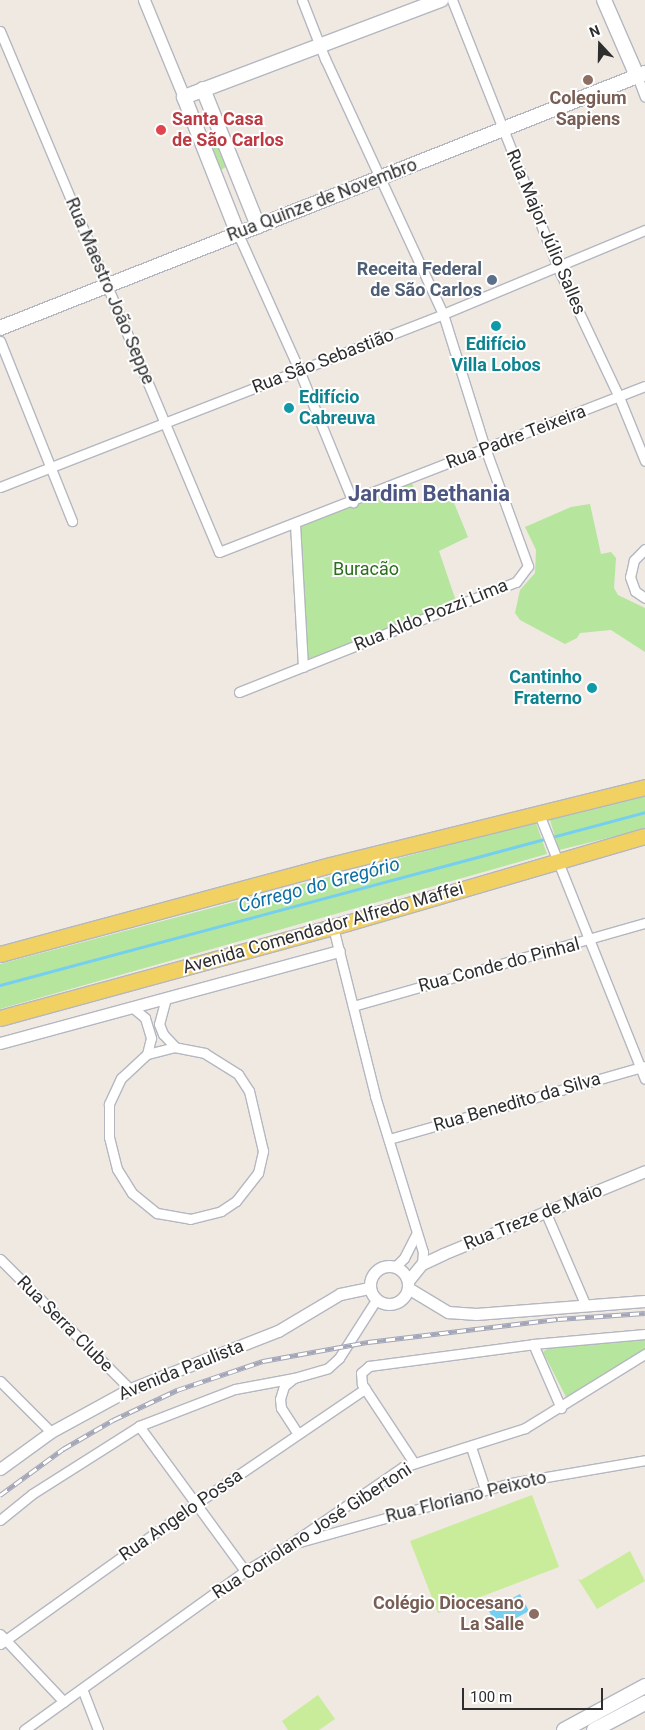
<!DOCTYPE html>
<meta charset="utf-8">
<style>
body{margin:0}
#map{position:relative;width:645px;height:1730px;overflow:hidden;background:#efe9e1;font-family:Roboto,sans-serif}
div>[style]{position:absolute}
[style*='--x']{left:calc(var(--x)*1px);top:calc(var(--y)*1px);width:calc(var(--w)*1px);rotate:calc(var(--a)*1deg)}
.green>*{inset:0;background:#b6e59e}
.pitch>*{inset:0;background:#c9ec9a}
.water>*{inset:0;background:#75cff0}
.stream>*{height:3px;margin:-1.5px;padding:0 1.5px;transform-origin:1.5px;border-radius:1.5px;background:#75cff0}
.roads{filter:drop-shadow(1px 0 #b4b7c1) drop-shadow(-1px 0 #b4b7c1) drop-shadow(0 1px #b4b7c1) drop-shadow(0 -1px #b4b7c1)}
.minor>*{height:9px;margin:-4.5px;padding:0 4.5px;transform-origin:4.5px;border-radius:4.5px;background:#fff}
.tertiary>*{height:11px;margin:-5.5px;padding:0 5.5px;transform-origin:5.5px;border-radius:5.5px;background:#fff}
.tertiary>.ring{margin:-5.5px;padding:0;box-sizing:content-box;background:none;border:11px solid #fff;border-radius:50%}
.secondary>*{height:14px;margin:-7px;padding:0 7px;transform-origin:7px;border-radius:7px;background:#fff}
.primary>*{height:15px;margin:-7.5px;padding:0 7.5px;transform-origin:7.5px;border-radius:7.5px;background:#f2d163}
.rail>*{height:5px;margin-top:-2.5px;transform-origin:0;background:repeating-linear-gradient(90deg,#fff 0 9px,#a3a6b8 0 18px);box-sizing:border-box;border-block:1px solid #a3a6b8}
.dots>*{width:14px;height:14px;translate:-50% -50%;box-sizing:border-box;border:2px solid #fff;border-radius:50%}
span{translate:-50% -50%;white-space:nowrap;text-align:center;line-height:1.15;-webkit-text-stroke:4px #fff;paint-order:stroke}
.education-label{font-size:18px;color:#785e54;font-weight:700}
.right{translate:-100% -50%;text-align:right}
.health-label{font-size:18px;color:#be3a42;font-weight:700}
.left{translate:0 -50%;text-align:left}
.street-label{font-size:18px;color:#2e2e2e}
.service-label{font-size:18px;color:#4e5e75;font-weight:700}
.culture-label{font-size:18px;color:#0d838f;font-weight:700}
.park-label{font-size:18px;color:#2c6e1b}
.water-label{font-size:19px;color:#0d6fa3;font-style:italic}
.district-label{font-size:22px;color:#4d5680;font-weight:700}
.north{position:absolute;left:575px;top:20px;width:50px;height:50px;-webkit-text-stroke:4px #fff;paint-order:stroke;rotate:339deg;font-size:14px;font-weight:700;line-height:20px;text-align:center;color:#2e2e2e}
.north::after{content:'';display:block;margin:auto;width:18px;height:22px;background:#2e2e2e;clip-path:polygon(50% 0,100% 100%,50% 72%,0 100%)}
.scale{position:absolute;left:462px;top:1688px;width:141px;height:22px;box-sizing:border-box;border:2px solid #2e2e2e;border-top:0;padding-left:6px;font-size:15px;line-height:18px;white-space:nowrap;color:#2e2e2e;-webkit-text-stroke:4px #fff;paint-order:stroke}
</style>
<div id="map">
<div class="green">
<i style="clip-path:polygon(213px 137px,226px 167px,221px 170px,208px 139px)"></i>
<i style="clip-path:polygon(412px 483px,419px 503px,450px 493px,468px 537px,439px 551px,456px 601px,307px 661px,298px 525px)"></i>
<i style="clip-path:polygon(590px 504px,601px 554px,611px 552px,616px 558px,614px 588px,618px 595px,645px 608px,645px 652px,611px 630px,580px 633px,577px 638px,565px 644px,520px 620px,515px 613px,520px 590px,535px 573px,536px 550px,525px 527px,571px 507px)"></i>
<i style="clip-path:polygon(645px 791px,645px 829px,559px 850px,549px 817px)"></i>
<i style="clip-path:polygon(532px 823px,536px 823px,547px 854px,0 1009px,0 964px)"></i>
<i style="clip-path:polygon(645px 1338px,645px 1349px,567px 1399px,543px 1352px,548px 1348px)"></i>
</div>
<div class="pitch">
<i style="clip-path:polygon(532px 1495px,559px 1567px,438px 1613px,410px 1541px)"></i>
<i style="clip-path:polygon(630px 1551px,645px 1581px,597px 1609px,578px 1579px,581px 1580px)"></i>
<i style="clip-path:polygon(318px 1695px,335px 1719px,319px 1730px,288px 1730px,282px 1721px)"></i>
</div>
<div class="water">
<i style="clip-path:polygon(520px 1594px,529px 1611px,498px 1628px,489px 1611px)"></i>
</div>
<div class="stream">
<i style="--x:0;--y:985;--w:668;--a:-15.01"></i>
</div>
<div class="roads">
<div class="minor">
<i style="--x:452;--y:0;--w:288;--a:68.4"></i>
<i style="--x:558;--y:268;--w:143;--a:64.7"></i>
<i style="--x:619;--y:397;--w:69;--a:67.9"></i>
<i style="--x:0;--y:31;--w:565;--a:67.2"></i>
<i style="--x:219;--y:552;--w:457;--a:-21.3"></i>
<i style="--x:637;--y:76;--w:22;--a:69"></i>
<i style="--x:238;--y:234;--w:149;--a:65.8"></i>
<i style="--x:299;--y:370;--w:143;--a:67.8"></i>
<i style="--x:0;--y:341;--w:194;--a:68.2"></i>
<i style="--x:0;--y:487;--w:476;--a:-21.3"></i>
<i style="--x:443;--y:314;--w:219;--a:-22.6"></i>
<i style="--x:295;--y:524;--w:143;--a:86.8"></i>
<i style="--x:645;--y:549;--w:16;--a:135"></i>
<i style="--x:634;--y:560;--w:17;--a:103"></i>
<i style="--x:630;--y:577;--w:15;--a:70"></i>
<i style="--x:635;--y:591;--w:12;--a:35"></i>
<i style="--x:239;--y:692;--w:298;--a:-21.7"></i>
<i style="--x:516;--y:582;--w:20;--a:-53"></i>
<i style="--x:528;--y:566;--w:126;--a:-110"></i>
<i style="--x:485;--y:448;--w:140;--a:-107.4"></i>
<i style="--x:443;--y:314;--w:281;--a:-114.8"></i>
<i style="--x:325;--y:59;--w:63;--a:-111.3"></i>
<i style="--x:539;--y:814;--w:285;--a:68.2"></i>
<i style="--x:333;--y:927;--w:174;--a:76"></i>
<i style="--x:375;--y:1096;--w:163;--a:72.9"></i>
<i style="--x:423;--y:1252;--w:12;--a:95"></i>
<i style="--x:166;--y:998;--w:27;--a:105"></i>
<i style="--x:159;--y:1024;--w:11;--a:68"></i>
<i style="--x:163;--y:1034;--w:18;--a:47"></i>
<i style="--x:353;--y:1006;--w:304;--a:-15.9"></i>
<i style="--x:132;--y:1007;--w:17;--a:40"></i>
<i style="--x:145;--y:1018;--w:21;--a:73"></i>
<i style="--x:151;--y:1038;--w:16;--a:104"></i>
<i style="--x:147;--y:1054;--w:35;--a:137"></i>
<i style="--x:121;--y:1078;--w:29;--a:115"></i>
<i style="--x:109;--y:1104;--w:33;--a:90"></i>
<i style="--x:109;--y:1137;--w:33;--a:76"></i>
<i style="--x:117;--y:1169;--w:28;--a:58"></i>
<i style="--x:132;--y:1193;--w:32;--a:39"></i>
<i style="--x:157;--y:1213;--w:34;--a:10"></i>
<i style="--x:190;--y:1219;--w:32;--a:-14"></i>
<i style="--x:221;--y:1211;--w:18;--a:-34"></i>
<i style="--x:236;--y:1201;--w:36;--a:-52"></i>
<i style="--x:258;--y:1173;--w:23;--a:-77"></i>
<i style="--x:263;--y:1151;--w:62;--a:-103.1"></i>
<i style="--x:249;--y:1091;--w:20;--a:-123"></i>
<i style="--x:238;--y:1074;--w:39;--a:-148"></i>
<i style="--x:205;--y:1053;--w:31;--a:-169"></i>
<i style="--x:175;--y:1047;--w:29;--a:166"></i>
<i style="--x:389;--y:1139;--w:266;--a:-15.9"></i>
<i style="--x:545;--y:1211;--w:101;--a:66.7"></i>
<i style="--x:0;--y:1259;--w:184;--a:45"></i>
<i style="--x:395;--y:1267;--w:13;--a:-45"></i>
<i style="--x:404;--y:1258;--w:28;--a:-63"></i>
<i style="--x:533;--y:1344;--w:70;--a:66.4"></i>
<i style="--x:0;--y:1381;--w:72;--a:45"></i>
<i style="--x:139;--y:1426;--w:180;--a:53.8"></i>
<i style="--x:298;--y:1434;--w:31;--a:-123"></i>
<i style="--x:281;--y:1408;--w:9;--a:-96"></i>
<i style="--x:280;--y:1399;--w:14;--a:-73"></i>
<i style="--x:284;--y:1386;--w:13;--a:-39"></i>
<i style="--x:294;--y:1378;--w:35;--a:-16"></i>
<i style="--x:328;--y:1368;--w:15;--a:-42"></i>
<i style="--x:339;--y:1358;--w:69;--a:-57.5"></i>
<i style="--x:471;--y:1447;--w:44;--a:71.6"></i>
<i style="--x:414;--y:1463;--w:95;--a:-123.4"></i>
<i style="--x:362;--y:1384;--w:11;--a:-95"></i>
<i style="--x:361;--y:1373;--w:11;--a:-41"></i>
<i style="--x:369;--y:1366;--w:165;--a:-7.6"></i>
<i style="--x:533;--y:1344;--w:112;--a:-5.1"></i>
<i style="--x:0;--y:1520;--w:41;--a:-39.1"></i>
<i style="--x:32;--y:1494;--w:127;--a:-32.4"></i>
<i style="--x:139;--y:1426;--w:103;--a:-21.1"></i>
<i style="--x:235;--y:1389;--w:60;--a:-10.6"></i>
<i style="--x:296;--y:1543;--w:223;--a:-15.6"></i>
<i style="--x:511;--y:1483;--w:136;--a:-9.7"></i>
<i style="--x:0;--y:1634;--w:93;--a:46.7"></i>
<i style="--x:0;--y:1644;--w:239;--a:-35.6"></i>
<i style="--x:194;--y:1505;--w:207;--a:-34.2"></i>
<i style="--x:83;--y:1691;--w:42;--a:69"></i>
<i style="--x:24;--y:1730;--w:272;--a:-35.7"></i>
<i style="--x:245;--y:1571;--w:51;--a:-30.6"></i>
<i style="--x:289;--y:1545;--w:138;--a:-34.4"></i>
<i style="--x:403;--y:1467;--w:128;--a:-17.7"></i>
<i style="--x:525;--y:1428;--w:141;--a:-31.7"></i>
</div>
<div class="tertiary">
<i style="--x:144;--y:0;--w:105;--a:67.6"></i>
<i style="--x:0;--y:1043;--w:351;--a:-15.2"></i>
<i class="ring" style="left:370px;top:1266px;width:27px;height:27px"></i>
<i style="--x:408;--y:1281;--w:22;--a:-51"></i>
<i style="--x:422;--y:1264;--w:23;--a:-25"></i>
<i style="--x:443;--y:1254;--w:218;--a:-22.3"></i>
<i style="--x:408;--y:1288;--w:47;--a:31"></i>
<i style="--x:448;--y:1312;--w:28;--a:4"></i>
<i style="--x:476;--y:1314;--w:169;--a:-4.4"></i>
<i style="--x:0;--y:1469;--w:63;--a:-36"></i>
<i style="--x:51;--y:1432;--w:90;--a:-28.6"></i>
<i style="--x:130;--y:1389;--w:159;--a:-21.4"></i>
<i style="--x:278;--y:1331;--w:72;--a:-30.8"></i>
<i style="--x:340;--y:1294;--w:30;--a:-12"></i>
</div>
<div class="secondary">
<i style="--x:604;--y:0;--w:83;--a:66.5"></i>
<i style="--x:203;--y:89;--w:148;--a:68.1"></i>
<i style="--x:238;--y:234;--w:147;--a:-111.5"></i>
<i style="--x:184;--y:97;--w:275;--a:-20.7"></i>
<i style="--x:0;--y:328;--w:694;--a:-21.57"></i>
<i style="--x:564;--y:1730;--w:92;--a:-28.5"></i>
<i style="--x:594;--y:1730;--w:58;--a:-27.9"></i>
</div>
<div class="primary">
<i style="--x:0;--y:954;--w:342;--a:-15.1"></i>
<i style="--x:330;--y:865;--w:325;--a:-13.9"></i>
<i style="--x:0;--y:1018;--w:360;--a:-15.3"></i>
<i style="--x:347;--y:923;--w:310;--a:-16.3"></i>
</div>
</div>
<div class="rail">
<i style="--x:0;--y:1495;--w:78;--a:-36.1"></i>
<i style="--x:63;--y:1449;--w:58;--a:-30.1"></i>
<i style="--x:113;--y:1420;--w:71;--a:-25.1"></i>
<i style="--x:177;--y:1390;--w:91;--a:-18.6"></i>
<i style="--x:263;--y:1361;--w:107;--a:-10.3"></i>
<i style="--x:368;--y:1342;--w:191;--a:-6.9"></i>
<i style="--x:558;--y:1319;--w:87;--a:-3.9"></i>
</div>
<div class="dots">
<i style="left:588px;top:80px;background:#8d6e63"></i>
<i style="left:161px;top:130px;background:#e0444e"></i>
<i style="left:492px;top:280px;background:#5c6f8a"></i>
<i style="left:496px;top:326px;background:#0f9aa8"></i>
<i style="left:289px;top:408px;background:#0f9aa8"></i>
<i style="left:592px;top:688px;background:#0f9aa8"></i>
<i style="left:534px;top:1614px;background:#8d6e63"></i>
</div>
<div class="education-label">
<span style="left:588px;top:109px">Colegium<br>Sapiens</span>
<span class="right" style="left:524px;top:1614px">Colégio Diocesano<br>La Salle</span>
</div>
<div class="health-label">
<span class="left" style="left:172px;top:130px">Santa Casa<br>de São Carlos</span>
</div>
<div class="street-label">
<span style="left:322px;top:200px;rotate:-21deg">Rua Quinze de Novembro</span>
<span style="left:546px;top:232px;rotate:67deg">Rua Major Júlio Salles</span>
<span style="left:110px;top:291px;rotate:67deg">Rua Maestro João Seppe</span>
<span style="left:323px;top:361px;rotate:-21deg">Rua São Sebastião</span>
<span style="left:516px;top:437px;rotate:-21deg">Rua Padre Teixeira</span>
<span style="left:431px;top:615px;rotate:-22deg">Rua Aldo Pozzi Lima</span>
<span style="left:323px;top:928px;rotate:-16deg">Avenida Comendador Alfredo Maffei</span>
<span style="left:499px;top:965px;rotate:-15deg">Rua Conde do Pinhal</span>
<span style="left:517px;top:1102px;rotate:-16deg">Rua Benedito da Silva</span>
<span style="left:533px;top:1217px;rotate:-22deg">Rua Treze de Maio</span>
<span style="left:65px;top:1324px;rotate:45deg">Rua Serra Clube</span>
<span style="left:181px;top:1370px;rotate:-22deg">Avenida Paulista</span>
<span style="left:466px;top:1497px;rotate:-14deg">Rua Floriano Peixoto</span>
<span style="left:181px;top:1515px;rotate:-35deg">Rua Angelo Possa</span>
<span style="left:312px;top:1531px;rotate:-33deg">Rua Coriolano José Gibertoni</span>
</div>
<div class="service-label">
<span class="right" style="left:482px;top:280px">Receita Federal<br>de São Carlos</span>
</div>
<div class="culture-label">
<span style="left:496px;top:355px">Edifício<br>Villa Lobos</span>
<span class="left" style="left:299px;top:408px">Edifício<br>Cabreuva</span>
<span class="right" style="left:582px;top:688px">Cantinho<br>Fraterno</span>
</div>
<div class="park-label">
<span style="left:366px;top:569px">Buracão</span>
</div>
<div class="water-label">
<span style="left:319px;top:885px;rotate:-15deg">Córrego do Gregório</span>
</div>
<div class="district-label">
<span style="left:429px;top:494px">Jardim Bethania</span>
</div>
<div class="north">N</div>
<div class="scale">100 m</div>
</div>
